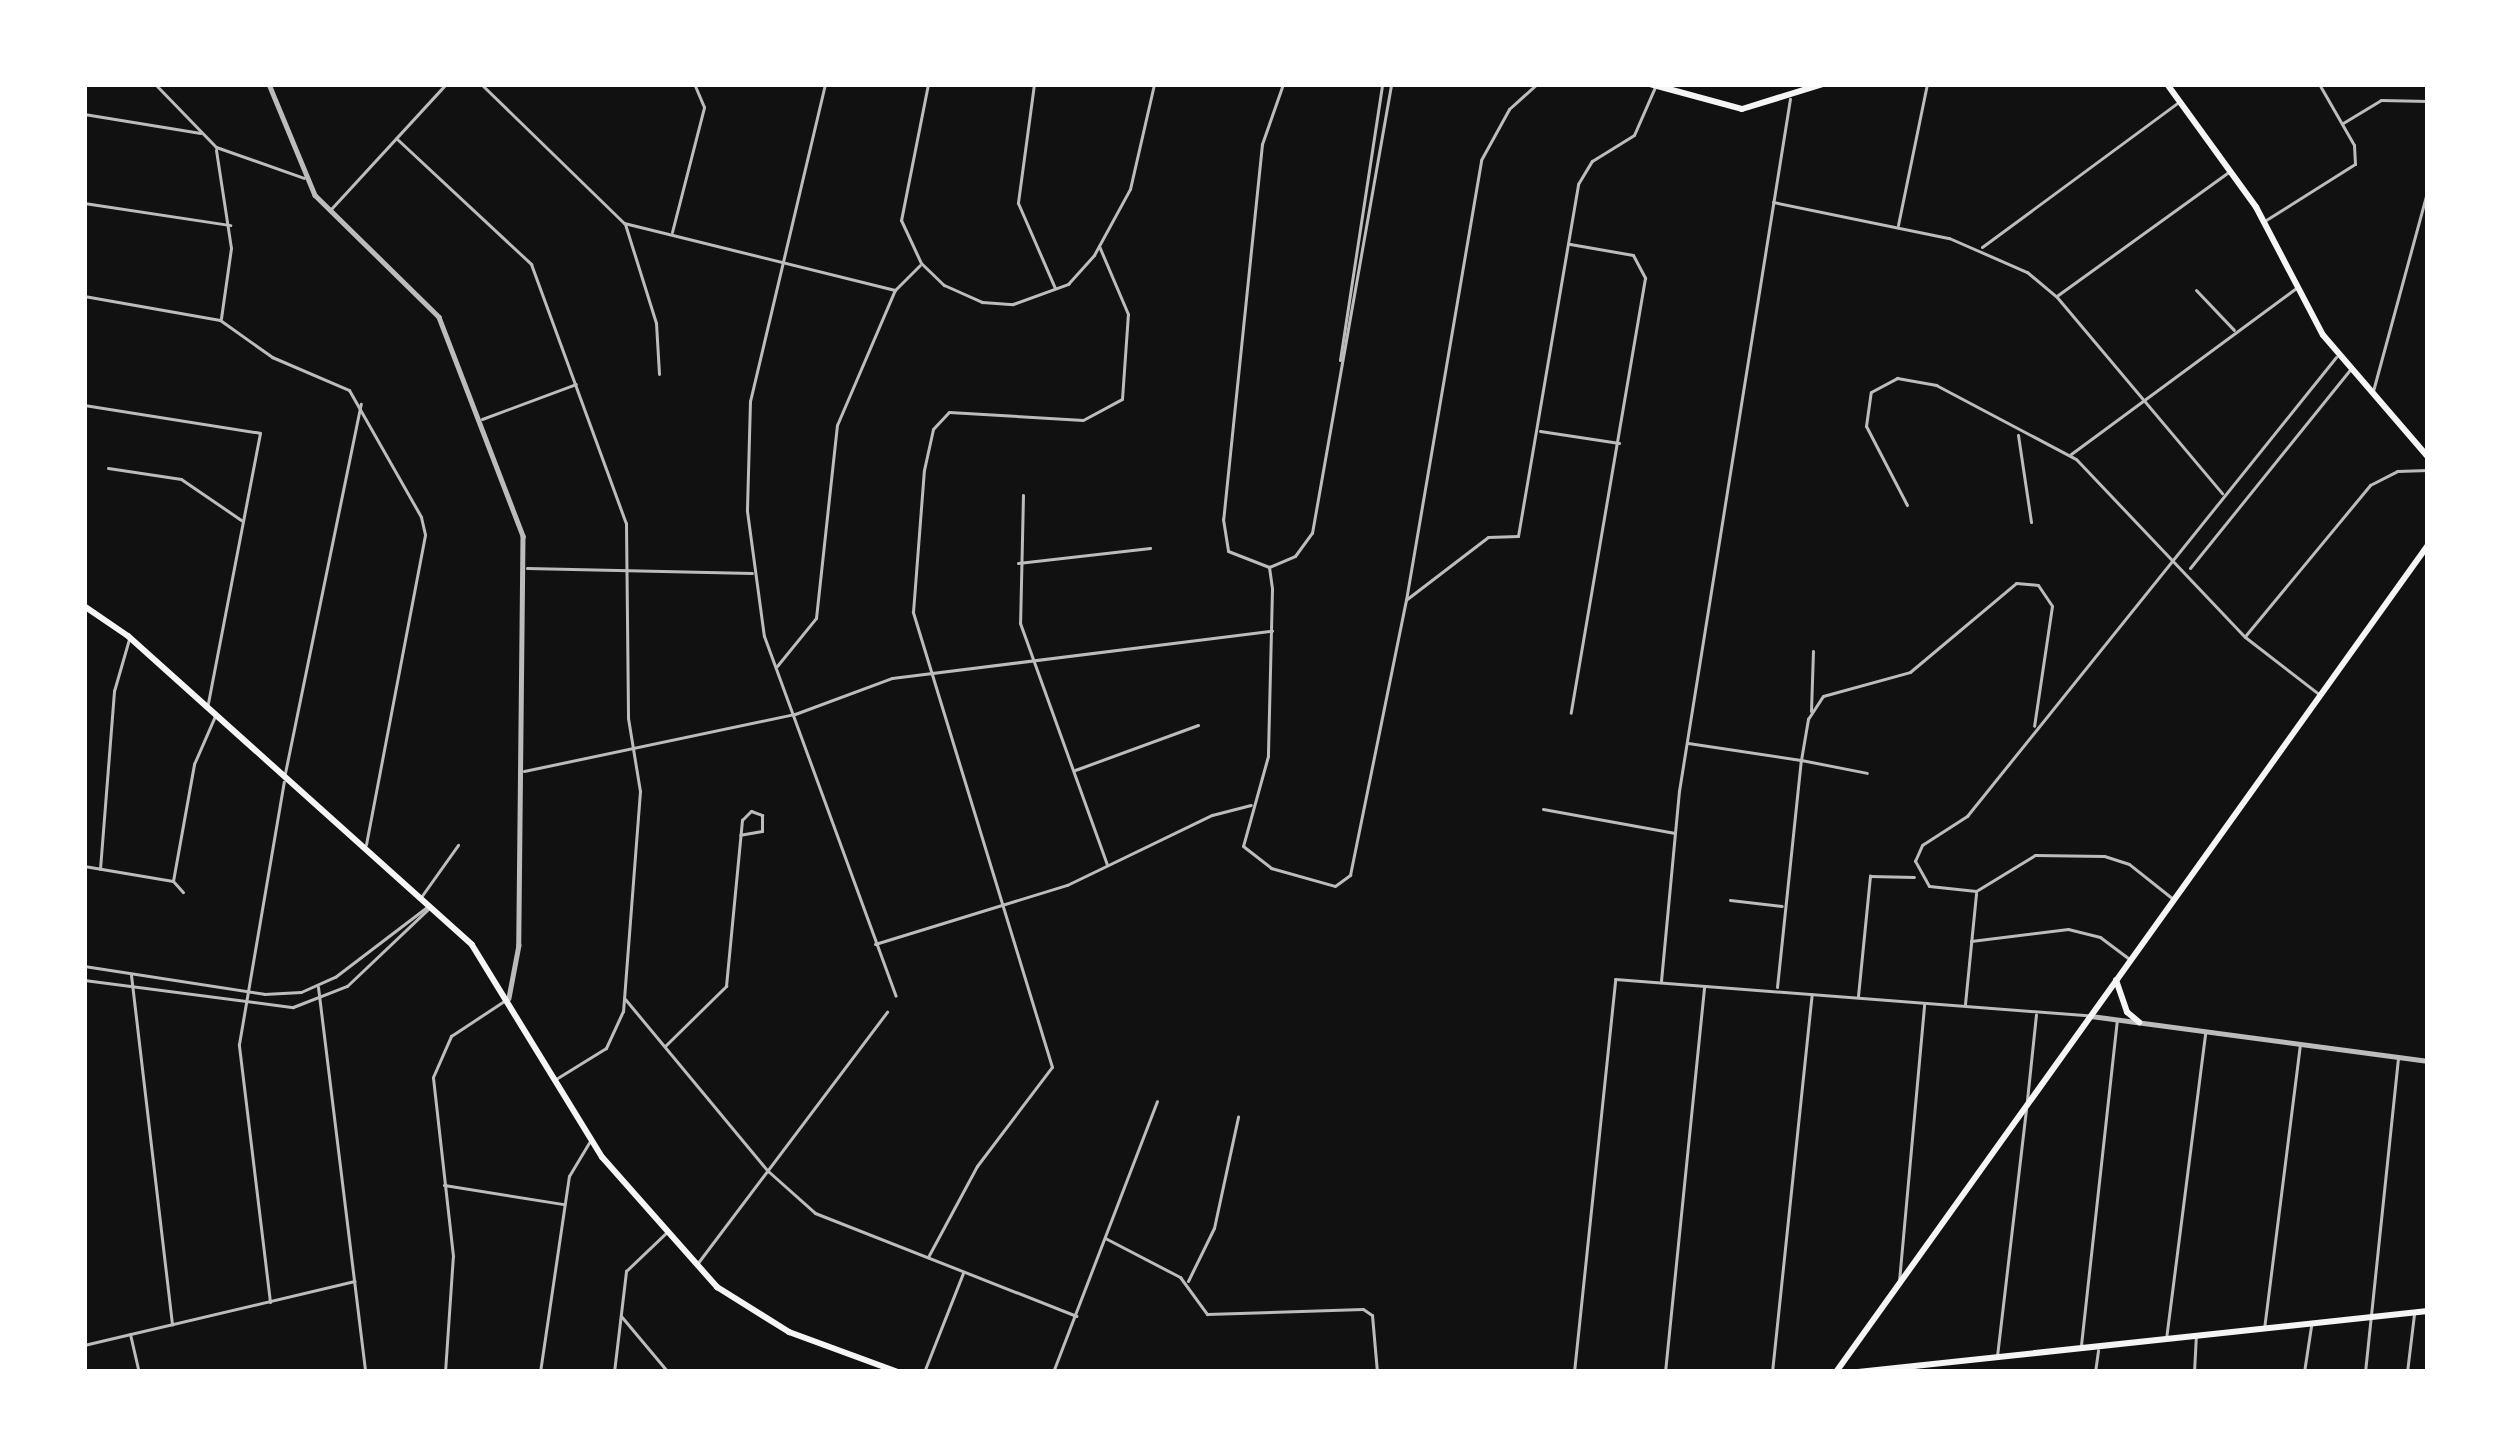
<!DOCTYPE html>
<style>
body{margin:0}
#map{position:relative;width:2512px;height:1456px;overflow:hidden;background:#111;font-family:"DM Sans",sans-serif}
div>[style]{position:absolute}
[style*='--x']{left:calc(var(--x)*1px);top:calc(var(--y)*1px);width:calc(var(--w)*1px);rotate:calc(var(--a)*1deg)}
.minor>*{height:3px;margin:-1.5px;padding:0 1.5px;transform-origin:1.5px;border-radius:1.5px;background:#bcbcbc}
.tertiary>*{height:4.5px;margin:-2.25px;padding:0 2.25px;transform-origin:2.25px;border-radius:2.25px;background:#bcbcbc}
.secondary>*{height:6px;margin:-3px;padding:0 3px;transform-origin:3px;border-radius:3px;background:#f5f5f5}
.primary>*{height:6px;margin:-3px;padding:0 3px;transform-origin:3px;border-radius:3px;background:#f5f5f5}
.trunk>*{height:6px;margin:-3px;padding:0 3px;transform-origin:3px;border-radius:3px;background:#f5f5f5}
span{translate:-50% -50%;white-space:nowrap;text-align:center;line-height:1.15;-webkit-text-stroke:12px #fff;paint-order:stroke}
.frame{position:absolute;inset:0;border:87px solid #fff;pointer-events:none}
</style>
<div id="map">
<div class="minor">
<i style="--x:155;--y:84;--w:88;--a:45.9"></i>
<i style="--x:216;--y:147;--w:93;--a:19.4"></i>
<i style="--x:481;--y:84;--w:199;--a:44.2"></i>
<i style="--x:624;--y:223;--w:279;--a:13.9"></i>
<i style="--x:825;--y:84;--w:326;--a:103.3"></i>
<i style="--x:750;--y:401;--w:110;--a:91.6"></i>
<i style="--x:747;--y:511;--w:126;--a:82.3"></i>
<i style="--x:764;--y:636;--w:383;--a:69.9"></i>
<i style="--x:928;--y:84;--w:139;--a:101.2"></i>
<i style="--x:901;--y:220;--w:47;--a:65.1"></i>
<i style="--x:921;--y:263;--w:32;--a:44"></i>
<i style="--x:944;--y:285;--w:42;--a:24.1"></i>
<i style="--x:982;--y:302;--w:31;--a:4"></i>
<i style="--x:1013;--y:304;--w:59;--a:-20"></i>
<i style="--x:1068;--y:284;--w:39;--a:-48"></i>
<i style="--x:1094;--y:255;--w:75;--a:-61.4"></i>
<i style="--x:1130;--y:189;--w:108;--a:-77.1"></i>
<i style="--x:1034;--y:84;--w:120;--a:97.7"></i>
<i style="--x:1018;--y:203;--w:93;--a:66.5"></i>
<i style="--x:1283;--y:84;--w:64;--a:109.3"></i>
<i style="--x:1262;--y:144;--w:377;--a:95.9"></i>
<i style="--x:1223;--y:519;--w:32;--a:81"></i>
<i style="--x:1228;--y:551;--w:44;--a:21.3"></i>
<i style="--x:1269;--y:567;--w:22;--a:82"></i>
<i style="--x:1272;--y:589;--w:167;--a:91.4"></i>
<i style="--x:1268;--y:756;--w:93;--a:105.5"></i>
<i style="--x:1243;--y:846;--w:36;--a:38"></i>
<i style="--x:1271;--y:868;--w:66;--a:15.7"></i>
<i style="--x:1335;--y:886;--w:19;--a:-36"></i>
<i style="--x:1350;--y:875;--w:281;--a:-78.5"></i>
<i style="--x:1406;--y:600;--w:446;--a:-80.3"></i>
<i style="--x:1481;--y:160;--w:58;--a:-61.2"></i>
<i style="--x:1509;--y:109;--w:38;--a:-42"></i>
<i style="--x:84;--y:114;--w:118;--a:9.3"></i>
<i style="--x:2343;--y:123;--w:44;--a:-31.2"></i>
<i style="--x:2381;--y:100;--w:47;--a:1.2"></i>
<i style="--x:396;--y:138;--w:185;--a:43"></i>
<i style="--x:531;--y:264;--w:276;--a:69.9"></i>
<i style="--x:626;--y:523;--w:195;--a:89.4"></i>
<i style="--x:628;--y:718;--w:74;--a:80.7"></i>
<i style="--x:640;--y:791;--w:221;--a:94.4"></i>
<i style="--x:623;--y:1011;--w:41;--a:114.7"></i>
<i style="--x:606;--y:1048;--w:59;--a:148.2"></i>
<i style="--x:216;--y:150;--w:99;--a:81.3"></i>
<i style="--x:231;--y:248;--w:71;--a:98.1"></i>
<i style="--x:1773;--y:202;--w:180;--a:11.6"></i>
<i style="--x:1949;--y:238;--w:85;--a:23.6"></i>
<i style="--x:2027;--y:272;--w:38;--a:40"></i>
<i style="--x:2056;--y:296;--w:258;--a:49.9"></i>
<i style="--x:84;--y:203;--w:148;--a:8.6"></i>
<i style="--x:331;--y:209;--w:170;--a:-47.4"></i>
<i style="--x:2266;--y:220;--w:105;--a:-32.2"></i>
<i style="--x:2355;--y:164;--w:19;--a:-93"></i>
<i style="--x:2354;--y:145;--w:70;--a:-119.8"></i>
<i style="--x:625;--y:224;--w:104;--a:72.6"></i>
<i style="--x:656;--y:323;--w:51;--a:86.6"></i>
<i style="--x:1898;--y:225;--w:144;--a:-78.4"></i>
<i style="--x:672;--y:232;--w:129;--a:-75.6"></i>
<i style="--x:704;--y:107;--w:25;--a:-113"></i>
<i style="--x:1570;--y:244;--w:64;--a:9.9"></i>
<i style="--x:1633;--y:255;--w:26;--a:62"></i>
<i style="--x:1645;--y:278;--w:441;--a:99.7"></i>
<i style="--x:1982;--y:247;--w:242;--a:-36.4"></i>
<i style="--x:2196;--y:290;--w:55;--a:46.5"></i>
<i style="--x:2058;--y:295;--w:212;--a:-35.8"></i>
<i style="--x:84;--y:296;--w:138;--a:10"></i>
<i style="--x:220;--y:320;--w:64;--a:35.4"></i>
<i style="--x:272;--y:357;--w:84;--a:23.2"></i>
<i style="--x:349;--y:390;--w:146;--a:60.4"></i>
<i style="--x:421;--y:517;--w:18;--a:77"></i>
<i style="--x:425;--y:535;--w:315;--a:100.8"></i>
<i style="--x:1340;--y:360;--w:279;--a:-81.3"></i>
<i style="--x:2373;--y:391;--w:210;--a:-74.8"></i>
<i style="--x:84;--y:405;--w:178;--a:9"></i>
<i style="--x:260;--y:433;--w:276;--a:100.9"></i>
<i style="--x:482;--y:419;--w:100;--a:-20.4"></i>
<i style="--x:1540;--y:431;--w:80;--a:8.6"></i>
<i style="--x:2018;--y:435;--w:88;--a:81.5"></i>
<i style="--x:2071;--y:454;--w:278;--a:-36.4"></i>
<i style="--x:108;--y:468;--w:74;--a:8.6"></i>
<i style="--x:181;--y:479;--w:73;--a:34.3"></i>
<i style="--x:1023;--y:495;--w:128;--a:91.3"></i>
<i style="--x:1020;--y:623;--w:257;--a:70.2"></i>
<i style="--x:1907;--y:505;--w:89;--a:-117.4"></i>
<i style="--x:1866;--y:426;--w:34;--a:-82"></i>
<i style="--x:1871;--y:392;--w:30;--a:-28"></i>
<i style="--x:1897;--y:378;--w:40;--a:10"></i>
<i style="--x:1936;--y:385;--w:158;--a:27.9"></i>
<i style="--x:2076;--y:459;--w:245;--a:46.5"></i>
<i style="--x:2245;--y:637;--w:95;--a:37.7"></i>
<i style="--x:1018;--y:563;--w:133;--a:-6.5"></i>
<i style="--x:1269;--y:567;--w:28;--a:-23"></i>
<i style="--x:1295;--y:556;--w:29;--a:-54"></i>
<i style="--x:1312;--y:533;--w:456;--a:-80"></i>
<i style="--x:527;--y:568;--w:225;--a:1.3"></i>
<i style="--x:2190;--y:568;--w:255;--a:-51.1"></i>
<i style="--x:1407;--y:599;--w:102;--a:-37.4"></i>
<i style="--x:1488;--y:537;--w:30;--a:-2"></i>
<i style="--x:1518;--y:536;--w:357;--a:-80.3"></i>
<i style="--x:1578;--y:184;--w:27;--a:-59"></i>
<i style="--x:1592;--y:161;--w:49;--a:-31.8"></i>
<i style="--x:1634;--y:135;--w:52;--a:-66.4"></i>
<i style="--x:2246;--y:635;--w:195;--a:-50.4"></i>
<i style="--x:2370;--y:485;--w:30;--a:-27"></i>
<i style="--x:2397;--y:471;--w:31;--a:-2"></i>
<i style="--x:777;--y:666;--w:62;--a:-50.9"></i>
<i style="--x:816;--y:618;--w:194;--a:-83.8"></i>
<i style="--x:837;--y:425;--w:147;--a:-66.8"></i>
<i style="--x:895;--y:290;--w:35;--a:-45"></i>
<i style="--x:1811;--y:711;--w:60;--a:-88.1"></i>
<i style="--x:1688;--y:743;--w:114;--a:8.6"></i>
<i style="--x:1801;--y:760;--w:42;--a:-80.3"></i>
<i style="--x:1808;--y:719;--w:27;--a:-57"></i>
<i style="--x:1823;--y:696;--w:90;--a:-15.4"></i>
<i style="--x:1910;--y:672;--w:138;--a:-40"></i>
<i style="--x:2016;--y:583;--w:22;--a:5"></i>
<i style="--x:2038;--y:585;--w:25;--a:56"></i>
<i style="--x:2052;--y:606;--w:121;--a:98.5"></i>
<i style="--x:1075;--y:770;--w:131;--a:-20.1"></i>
<i style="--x:524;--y:771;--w:277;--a:-11.9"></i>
<i style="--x:795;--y:714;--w:103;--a:-20.4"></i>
<i style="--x:892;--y:678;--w:383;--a:-7.1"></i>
<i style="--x:285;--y:773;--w:377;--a:-78.4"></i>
<i style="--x:1543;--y:809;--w:134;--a:10.3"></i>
<i style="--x:84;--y:866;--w:90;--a:9.6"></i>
<i style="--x:173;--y:881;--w:15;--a:48"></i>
<i style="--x:100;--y:869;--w:179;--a:-85.5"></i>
<i style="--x:114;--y:691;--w:54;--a:-73.9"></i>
<i style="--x:173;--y:881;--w:119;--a:-79.8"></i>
<i style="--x:194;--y:764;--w:52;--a:-66.4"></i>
<i style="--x:421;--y:897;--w:64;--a:-54.6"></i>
<i style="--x:2173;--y:899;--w:56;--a:-141.5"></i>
<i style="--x:2129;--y:864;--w:26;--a:-162"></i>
<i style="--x:2104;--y:856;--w:69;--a:-179.2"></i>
<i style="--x:2035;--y:855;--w:69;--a:148.6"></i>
<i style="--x:1976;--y:891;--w:47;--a:-173.9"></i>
<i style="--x:1929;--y:886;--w:29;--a:-119"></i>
<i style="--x:1915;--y:861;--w:17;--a:-66"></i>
<i style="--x:1922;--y:845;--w:54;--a:-32.8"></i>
<i style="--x:1967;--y:816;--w:589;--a:-51.2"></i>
<i style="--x:1730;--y:900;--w:52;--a:6.6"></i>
<i style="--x:1971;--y:941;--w:98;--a:-7.1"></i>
<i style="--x:2068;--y:929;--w:33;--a:14"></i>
<i style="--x:2100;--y:937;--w:35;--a:37"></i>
<i style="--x:875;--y:944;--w:201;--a:-17.1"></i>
<i style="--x:1067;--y:885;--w:161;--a:-25.8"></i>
<i style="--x:1212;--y:815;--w:40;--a:-14.4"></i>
<i style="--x:84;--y:966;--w:182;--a:8.8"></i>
<i style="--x:264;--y:994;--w:37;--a:-3"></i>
<i style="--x:301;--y:992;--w:37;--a:-24"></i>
<i style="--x:335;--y:977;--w:116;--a:-37.3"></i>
<i style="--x:131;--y:975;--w:352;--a:83.3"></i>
<i style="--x:84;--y:980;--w:211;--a:7.4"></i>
<i style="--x:293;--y:1007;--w:58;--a:-21.3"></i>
<i style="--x:347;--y:986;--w:112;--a:-43.5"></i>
<i style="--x:1661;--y:981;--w:191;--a:-84.6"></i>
<i style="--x:1679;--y:791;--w:701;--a:-80.89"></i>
<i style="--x:318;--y:987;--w:388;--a:83"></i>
<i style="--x:1777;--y:987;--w:228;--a:-84"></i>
<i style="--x:1801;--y:760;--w:67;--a:11.1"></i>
<i style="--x:1858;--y:996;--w:121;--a:-84.3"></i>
<i style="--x:1870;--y:876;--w:44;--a:1.3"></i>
<i style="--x:625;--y:999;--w:224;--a:50.3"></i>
<i style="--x:768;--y:1171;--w:63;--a:41.8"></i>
<i style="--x:815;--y:1213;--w:281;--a:21.5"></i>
<i style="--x:1965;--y:1004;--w:111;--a:-84.3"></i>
<i style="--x:665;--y:1046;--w:86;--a:-44.5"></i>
<i style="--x:726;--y:986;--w:167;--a:-84.5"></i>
<i style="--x:742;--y:820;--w:13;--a:-45"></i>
<i style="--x:751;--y:811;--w:12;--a:20"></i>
<i style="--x:762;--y:815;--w:16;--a:90"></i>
<i style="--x:762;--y:831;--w:22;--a:170"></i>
<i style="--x:2027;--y:1100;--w:86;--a:-84"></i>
<i style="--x:444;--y:1185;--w:121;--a:9.1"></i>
<i style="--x:1105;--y:1238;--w:85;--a:27.5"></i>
<i style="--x:1180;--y:1277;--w:46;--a:53.9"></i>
<i style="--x:1207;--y:1314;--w:156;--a:-1.8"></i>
<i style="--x:1363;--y:1309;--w:11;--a:34"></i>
<i style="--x:1372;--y:1315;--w:57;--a:85"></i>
<i style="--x:928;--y:1257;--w:103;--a:-61.7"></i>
<i style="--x:977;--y:1166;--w:124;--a:-52.9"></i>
<i style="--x:1052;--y:1067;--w:476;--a:-107"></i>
<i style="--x:913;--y:612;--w:142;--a:-85.6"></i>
<i style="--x:924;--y:470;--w:42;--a:-77.6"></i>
<i style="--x:933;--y:429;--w:23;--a:-47"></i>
<i style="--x:949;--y:412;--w:134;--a:3.4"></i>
<i style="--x:1083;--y:420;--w:44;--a:-28.3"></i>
<i style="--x:1122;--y:399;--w:85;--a:-86"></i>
<i style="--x:1128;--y:314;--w:74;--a:-113.1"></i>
<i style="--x:697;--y:1264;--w:316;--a:-53"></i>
<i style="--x:1188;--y:1281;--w:59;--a:-63.9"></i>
<i style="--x:1214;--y:1228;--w:114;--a:-77.8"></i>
<i style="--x:1899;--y:1281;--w:278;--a:-84.8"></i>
<i style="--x:270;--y:1302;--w:260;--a:-96.9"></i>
<i style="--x:239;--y:1044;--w:266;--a:-80.3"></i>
<i style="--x:621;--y:1316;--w:73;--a:50"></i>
<i style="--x:2264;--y:1329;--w:285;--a:-82.8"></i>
<i style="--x:130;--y:1334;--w:39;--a:77"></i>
<i style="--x:2166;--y:1339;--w:308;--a:-82.7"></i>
<i style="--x:84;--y:1345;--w:278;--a:-13.3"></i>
<i style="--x:2081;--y:1345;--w:326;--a:-83.7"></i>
<i style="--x:1997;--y:1356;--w:249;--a:-83.3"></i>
<i style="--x:445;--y:1372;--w:116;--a:-86.1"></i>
<i style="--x:453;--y:1256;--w:180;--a:-96.4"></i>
<i style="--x:433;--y:1077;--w:45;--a:-66.3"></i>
<i style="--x:451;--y:1036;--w:64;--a:-33.4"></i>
<i style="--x:540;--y:1372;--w:198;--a:-81.6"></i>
<i style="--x:569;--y:1176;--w:39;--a:-59"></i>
<i style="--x:614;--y:1372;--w:102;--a:-83.2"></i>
<i style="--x:626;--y:1271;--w:57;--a:-43.6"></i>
<i style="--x:924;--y:1372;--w:106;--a:-68.5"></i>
<i style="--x:1053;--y:1372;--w:290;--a:-69"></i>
<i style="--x:1574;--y:1372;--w:395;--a:-84"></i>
<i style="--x:1615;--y:979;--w:477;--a:4.4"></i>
<i style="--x:1665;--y:1372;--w:388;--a:-84.2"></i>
<i style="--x:1772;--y:1372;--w:380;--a:-84"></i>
<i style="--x:2095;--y:1372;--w:22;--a:-82"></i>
<i style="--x:2194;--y:1372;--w:34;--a:-87"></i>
<i style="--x:2304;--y:1372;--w:47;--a:-81.3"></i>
<i style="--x:2365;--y:1372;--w:315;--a:-84"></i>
<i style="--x:2407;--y:1372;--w:58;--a:-83.1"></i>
</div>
<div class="tertiary">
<i style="--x:269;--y:84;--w:120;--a:67.5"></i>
<i style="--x:315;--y:195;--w:174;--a:44.5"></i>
<i style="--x:439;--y:317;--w:235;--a:69"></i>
<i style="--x:523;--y:536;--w:409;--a:90.6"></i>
<i style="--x:519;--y:945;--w:54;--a:100.7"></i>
<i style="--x:2091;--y:1016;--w:340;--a:7.6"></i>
</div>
<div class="secondary">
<i style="--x:1650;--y:84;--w:95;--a:15.2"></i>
<i style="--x:1742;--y:109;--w:85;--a:-17.2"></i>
<i style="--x:2167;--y:84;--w:152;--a:54.1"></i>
<i style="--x:2256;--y:207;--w:144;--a:62.4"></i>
<i style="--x:2323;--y:335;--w:161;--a:49.3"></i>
<i style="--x:84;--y:606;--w:53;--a:34.3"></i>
<i style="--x:128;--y:636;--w:462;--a:41.9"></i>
<i style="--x:472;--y:945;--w:249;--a:58.5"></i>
<i style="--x:602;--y:1157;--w:174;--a:48.5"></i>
<i style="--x:717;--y:1287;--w:85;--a:32"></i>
<i style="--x:789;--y:1332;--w:116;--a:20.2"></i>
</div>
<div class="primary">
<i style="--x:2116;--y:980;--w:34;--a:71"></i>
<i style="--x:2127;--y:1012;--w:16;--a:40"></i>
<i style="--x:1836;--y:1372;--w:1017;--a:-54.4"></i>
</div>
<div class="trunk">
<i style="--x:1858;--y:1372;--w:573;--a:-6.11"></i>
</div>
<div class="frame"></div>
</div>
